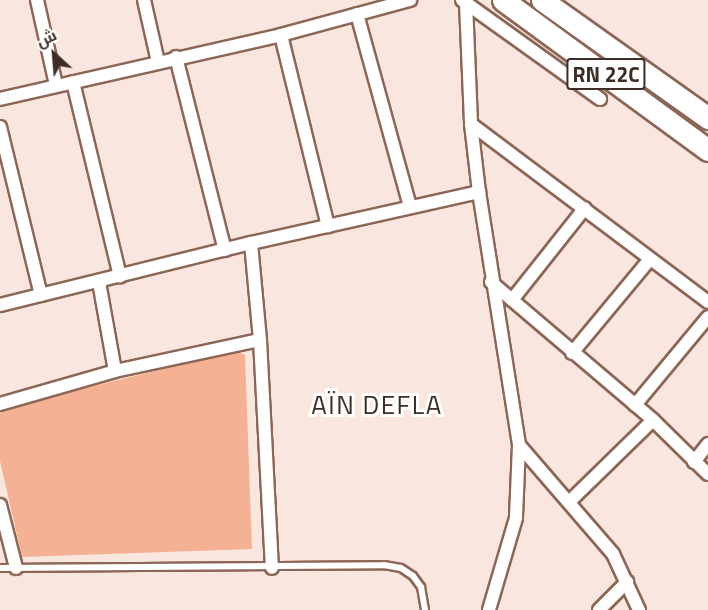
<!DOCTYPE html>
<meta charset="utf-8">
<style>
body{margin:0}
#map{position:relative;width:708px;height:610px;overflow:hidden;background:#f9e7df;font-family:"Titillium Web",Cairo,sans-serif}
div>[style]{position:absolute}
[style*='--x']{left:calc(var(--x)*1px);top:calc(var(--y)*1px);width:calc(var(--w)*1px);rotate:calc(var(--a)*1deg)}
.green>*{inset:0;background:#f5b194}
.roads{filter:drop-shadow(2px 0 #8c6656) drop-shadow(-2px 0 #8c6656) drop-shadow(0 2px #8c6656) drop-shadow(0 -2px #8c6656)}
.service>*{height:6px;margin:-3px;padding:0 3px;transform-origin:3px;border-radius:3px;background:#fff}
.minor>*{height:12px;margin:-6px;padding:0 6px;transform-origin:6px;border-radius:6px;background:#fff}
.trunk>*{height:21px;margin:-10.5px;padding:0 10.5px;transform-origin:10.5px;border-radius:10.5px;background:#fff}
span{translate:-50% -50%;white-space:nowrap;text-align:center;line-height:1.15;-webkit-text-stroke:6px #fff;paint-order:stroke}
.shield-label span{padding:2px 4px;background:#fff;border:2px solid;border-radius:4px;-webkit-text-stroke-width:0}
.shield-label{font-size:21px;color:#3d2d26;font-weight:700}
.quarter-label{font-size:26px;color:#3d2d26;letter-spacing:1.5px}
.north{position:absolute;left:24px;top:24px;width:60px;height:60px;-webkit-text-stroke:4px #fff;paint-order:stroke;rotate:334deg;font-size:16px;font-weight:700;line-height:24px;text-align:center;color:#3d2d26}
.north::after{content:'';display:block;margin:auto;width:21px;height:27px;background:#3d2d26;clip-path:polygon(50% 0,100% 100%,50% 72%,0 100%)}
</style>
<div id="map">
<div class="green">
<i style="clip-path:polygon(237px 351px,245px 355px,252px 549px,22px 557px,0 461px,0 409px)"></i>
</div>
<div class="roads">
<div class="service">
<i style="--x:0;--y:568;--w:384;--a:-0.4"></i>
<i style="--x:384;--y:565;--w:17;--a:10"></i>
<i style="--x:401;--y:568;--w:14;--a:34"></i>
<i style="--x:413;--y:576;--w:14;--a:54"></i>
<i style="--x:421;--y:587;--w:23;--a:80"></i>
</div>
<div class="minor">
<i style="--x:37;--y:0;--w:87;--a:77.4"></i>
<i style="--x:144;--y:0;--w:64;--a:77.3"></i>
<i style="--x:462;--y:0;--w:5;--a:37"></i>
<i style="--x:466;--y:3;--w:121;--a:87.6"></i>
<i style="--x:471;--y:124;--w:68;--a:83.3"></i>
<i style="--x:479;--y:192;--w:256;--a:81"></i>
<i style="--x:519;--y:445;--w:73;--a:92.4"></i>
<i style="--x:516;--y:518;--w:96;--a:106.4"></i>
<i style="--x:466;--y:3;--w:165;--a:35.6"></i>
<i style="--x:357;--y:14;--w:200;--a:74.6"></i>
<i style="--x:281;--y:35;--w:197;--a:76.2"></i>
<i style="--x:176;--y:57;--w:199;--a:75.8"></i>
<i style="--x:73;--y:82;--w:200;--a:76.4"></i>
<i style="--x:0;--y:99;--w:288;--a:-12.8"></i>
<i style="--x:281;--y:35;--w:134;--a:-15.2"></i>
<i style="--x:471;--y:124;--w:296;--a:36.9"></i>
<i style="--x:0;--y:127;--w:173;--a:76.3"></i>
<i style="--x:251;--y:243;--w:97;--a:84.7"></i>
<i style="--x:260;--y:340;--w:228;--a:87"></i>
<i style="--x:99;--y:282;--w:90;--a:79.8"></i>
<i style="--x:491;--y:282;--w:213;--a:40.4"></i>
<i style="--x:653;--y:420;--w:77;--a:44.5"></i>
<i style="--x:512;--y:300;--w:117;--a:-51.6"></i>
<i style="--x:0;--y:305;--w:259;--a:-13.9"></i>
<i style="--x:251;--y:243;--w:234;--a:-12.6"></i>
<i style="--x:572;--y:353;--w:122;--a:-50.3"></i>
<i style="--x:0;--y:404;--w:120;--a:-16"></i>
<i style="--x:115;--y:371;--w:148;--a:-12.1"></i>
<i style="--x:635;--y:405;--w:114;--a:-50.3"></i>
<i style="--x:519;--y:445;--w:144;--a:49.2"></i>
<i style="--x:613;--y:554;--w:62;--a:65.1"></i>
<i style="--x:694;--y:462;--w:23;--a:-52"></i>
<i style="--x:569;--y:502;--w:117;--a:-44.3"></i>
<i style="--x:0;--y:505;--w:65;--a:75.7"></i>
<i style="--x:599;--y:610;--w:40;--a:-45"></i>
</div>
<div class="trunk">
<i style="--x:503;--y:0;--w:254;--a:36.2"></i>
<i style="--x:542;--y:0;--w:204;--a:35.4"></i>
</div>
</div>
<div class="shield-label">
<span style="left:606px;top:74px">RN 22C</span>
</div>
<div class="quarter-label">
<span style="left:377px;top:405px">AÏN DEFLA</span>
</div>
<div class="north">ش</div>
</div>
